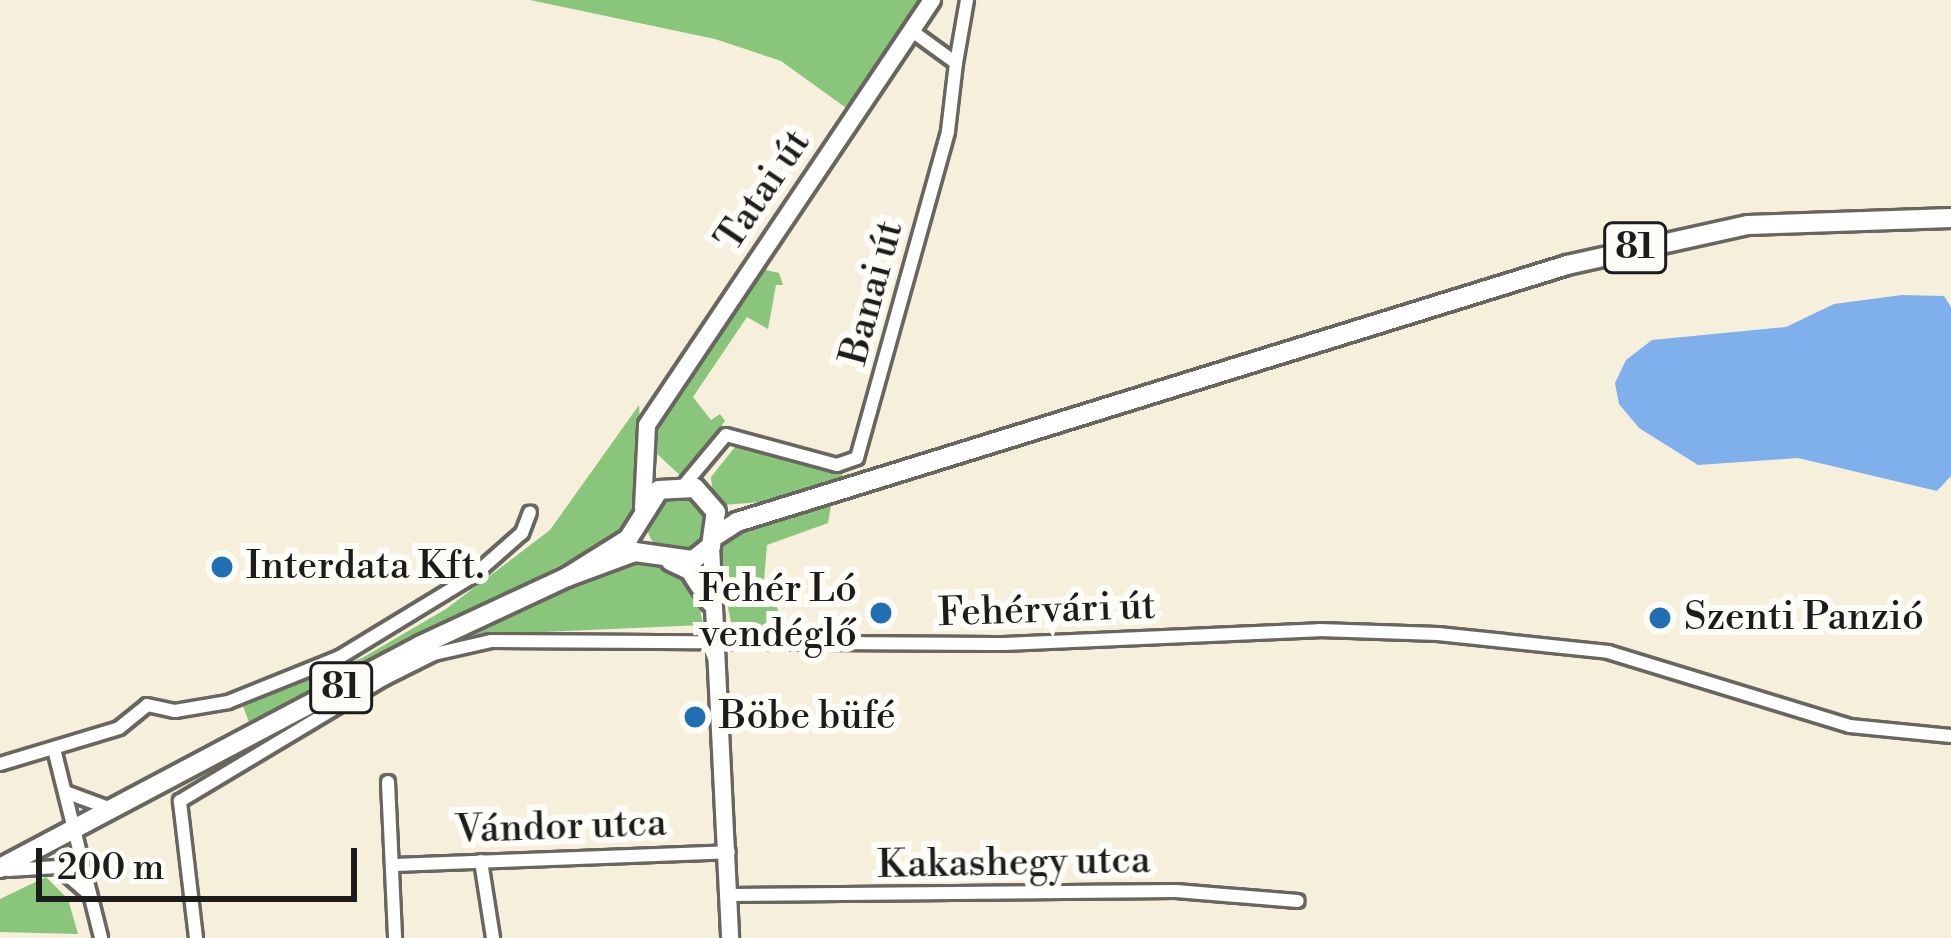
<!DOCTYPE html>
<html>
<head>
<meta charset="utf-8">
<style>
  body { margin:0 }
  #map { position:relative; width:1951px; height:938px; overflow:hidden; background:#f6efdc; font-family:"Libre Bodoni",serif }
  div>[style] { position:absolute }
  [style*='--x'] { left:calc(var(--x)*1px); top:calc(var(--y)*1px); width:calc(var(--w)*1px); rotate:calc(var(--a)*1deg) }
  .green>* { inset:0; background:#89c57a }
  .round { border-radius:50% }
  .water>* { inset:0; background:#7fb0eb }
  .roads { filter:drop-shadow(3px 0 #68665f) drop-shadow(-3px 0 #68665f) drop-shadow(0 3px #68665f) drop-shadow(0 -3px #68665f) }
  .street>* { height:12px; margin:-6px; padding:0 6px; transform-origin:6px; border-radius:6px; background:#fff }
  .secondary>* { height:16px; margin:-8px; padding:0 8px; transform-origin:8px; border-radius:8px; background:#fff }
  .primary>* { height:18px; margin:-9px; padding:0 9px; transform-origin:9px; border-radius:9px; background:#fff }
  .dots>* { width:33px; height:33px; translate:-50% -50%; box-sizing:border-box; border:6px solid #fdfcf7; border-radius:50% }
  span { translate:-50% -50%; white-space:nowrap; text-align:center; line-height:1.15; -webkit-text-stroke:12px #fdfcf7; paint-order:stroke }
  .shield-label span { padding:3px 9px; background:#fdfcf7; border:3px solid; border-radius:9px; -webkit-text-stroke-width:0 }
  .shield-label { font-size:36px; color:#1c1c1c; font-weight:700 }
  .street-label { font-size:39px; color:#1c1c1c }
  .poi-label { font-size:39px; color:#1c1c1c }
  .left { translate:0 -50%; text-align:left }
  .right { translate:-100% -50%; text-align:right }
  .scale { position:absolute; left:36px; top:848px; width:321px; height:54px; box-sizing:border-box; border:6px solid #1c1c1c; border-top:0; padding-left:15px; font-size:36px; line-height:42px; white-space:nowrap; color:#1c1c1c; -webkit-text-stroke:9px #fdfcf7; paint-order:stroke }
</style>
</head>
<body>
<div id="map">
  <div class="green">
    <div style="clip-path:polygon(530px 0,923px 0,849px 110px,781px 61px,715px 39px)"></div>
    <div style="clip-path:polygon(762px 269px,779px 273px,783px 285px,776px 285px,768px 329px,747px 317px,693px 397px,711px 420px,720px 414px,725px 421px,684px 479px,656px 453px,656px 430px)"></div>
    <div style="clip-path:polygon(639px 405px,643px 479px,627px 531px,250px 725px,243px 706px,362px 658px,446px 609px,550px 530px)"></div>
    <div style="clip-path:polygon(735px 447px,840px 472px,849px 485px,811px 498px,723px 505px,713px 497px,711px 477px)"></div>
    <div class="round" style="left:647px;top:494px;width:60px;height:60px"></div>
    <div style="clip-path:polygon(832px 500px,828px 523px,767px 545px,764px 580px,778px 610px,775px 633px,733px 631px,717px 556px,721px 541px,730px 531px)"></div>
    <div style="clip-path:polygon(641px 558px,677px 570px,697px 592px,703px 625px,473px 635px,536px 599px)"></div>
    <div style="clip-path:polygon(46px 877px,68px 899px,78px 934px,0 932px,0 899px)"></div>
  </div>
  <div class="water">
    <div style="clip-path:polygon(1902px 295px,1944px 296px,1951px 307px,1951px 476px,1937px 491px,1798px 458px,1698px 465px,1639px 428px,1619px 404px,1615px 383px,1626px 360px,1652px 340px,1786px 327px,1834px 304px)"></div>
  </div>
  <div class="roads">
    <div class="street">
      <div style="--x:956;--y:63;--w:64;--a:-80.1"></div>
      <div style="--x:726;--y:435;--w:115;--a:15.1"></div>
      <div style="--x:837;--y:465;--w:21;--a:-19"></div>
      <div style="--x:857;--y:458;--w:339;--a:-74.4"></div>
      <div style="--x:948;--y:131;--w:68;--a:-83.3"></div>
      <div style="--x:956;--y:63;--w:54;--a:-144"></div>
      <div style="--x:684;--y:485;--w:65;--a:-50"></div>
      <div style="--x:54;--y:749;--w:195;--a:76"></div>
      <div style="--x:0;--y:764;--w:124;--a:-16.8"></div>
      <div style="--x:119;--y:728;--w:36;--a:-39"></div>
      <div style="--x:147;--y:705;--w:29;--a:12"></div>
      <div style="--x:175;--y:711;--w:54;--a:-9.6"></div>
      <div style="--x:228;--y:702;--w:121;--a:-21.9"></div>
      <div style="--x:340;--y:657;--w:156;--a:-31.3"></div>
      <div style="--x:473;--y:576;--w:65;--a:-41.3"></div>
      <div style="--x:522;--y:533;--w:22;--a:-69"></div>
      <div style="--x:388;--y:782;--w:156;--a:87.4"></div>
      <div style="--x:65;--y:792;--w:44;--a:20.1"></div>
      <div style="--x:481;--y:861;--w:78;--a:81.1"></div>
      <div style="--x:394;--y:865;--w:335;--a:-2.2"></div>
      <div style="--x:8;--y:870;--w:50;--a:-3.4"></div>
      <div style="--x:58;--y:867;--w:43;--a:41.2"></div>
      <div style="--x:731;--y:895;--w:445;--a:-0.5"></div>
      <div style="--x:1176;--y:891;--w:122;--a:4.7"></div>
      <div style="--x:196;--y:938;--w:138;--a:-96.7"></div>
      <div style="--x:180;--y:801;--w:238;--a:-30.9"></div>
      <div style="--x:384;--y:679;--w:56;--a:-26.6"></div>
      <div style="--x:434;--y:654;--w:58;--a:-12.8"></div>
      <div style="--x:491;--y:641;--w:513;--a:0.34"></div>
      <div style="--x:1004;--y:644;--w:315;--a:-2.5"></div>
      <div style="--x:1319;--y:630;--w:119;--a:1.9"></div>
      <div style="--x:1438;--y:634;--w:171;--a:6"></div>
      <div style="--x:1608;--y:652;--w:253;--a:17"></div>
      <div style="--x:1850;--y:726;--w:101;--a:5.7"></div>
    </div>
    <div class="secondary">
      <div style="--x:643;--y:508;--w:83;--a:-87.2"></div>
      <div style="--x:647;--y:425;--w:512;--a:-56.15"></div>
      <div style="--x:711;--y:546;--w:392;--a:87.2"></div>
      <div style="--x:670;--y:562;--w:21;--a:25"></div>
      <div style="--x:689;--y:571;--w:38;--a:57"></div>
    </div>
    <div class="primary">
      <div style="--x:717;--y:535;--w:24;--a:-33"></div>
      <div style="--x:737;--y:522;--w:869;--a:-17.2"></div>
      <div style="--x:1567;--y:265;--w:185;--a:-12.5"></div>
      <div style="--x:1748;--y:225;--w:203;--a:-2"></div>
      <div style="--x:0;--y:868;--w:474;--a:-27.9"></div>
      <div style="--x:419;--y:646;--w:163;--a:-25"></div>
      <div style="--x:567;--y:577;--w:72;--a:-20.2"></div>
      <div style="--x:635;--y:552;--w:59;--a:7.9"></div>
      <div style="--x:693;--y:560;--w:23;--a:-38"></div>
      <div style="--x:711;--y:546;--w:34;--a:-82"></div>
      <div style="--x:716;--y:512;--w:32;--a:-131"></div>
      <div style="--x:695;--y:488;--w:36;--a:177"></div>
      <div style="--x:659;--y:490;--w:58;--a:122.3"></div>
      <div style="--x:628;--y:539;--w:72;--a:148.1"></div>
    </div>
  </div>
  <div class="dots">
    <div style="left:222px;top:567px;background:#1f6fb2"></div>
    <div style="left:881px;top:613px;background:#1f6fb2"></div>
    <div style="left:1660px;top:618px;background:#1f6fb2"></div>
    <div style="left:695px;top:717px;background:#1f6fb2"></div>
  </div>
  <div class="shield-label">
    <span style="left:1635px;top:248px">81</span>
    <span style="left:341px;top:688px">81</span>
  </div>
  <div class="street-label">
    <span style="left:764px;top:191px;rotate:-56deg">Tatai út</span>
    <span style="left:873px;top:293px;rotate:-75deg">Banai út</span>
    <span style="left:1047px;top:611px;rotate:-2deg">Fehérvári út</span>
    <span style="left:561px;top:828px;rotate:-2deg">Vándor utca</span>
    <span style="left:1014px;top:864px;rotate:-1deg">Kakashegy utca</span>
  </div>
  <div class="poi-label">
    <span class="left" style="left:246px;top:567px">Interdata Kft.</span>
    <span class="right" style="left:857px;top:613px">Fehér Ló<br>vendéglő</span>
    <span class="left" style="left:1684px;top:618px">Szenti Panzió</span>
    <span class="left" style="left:719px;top:717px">Böbe büfé</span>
  </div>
  <div class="scale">200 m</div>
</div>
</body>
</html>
